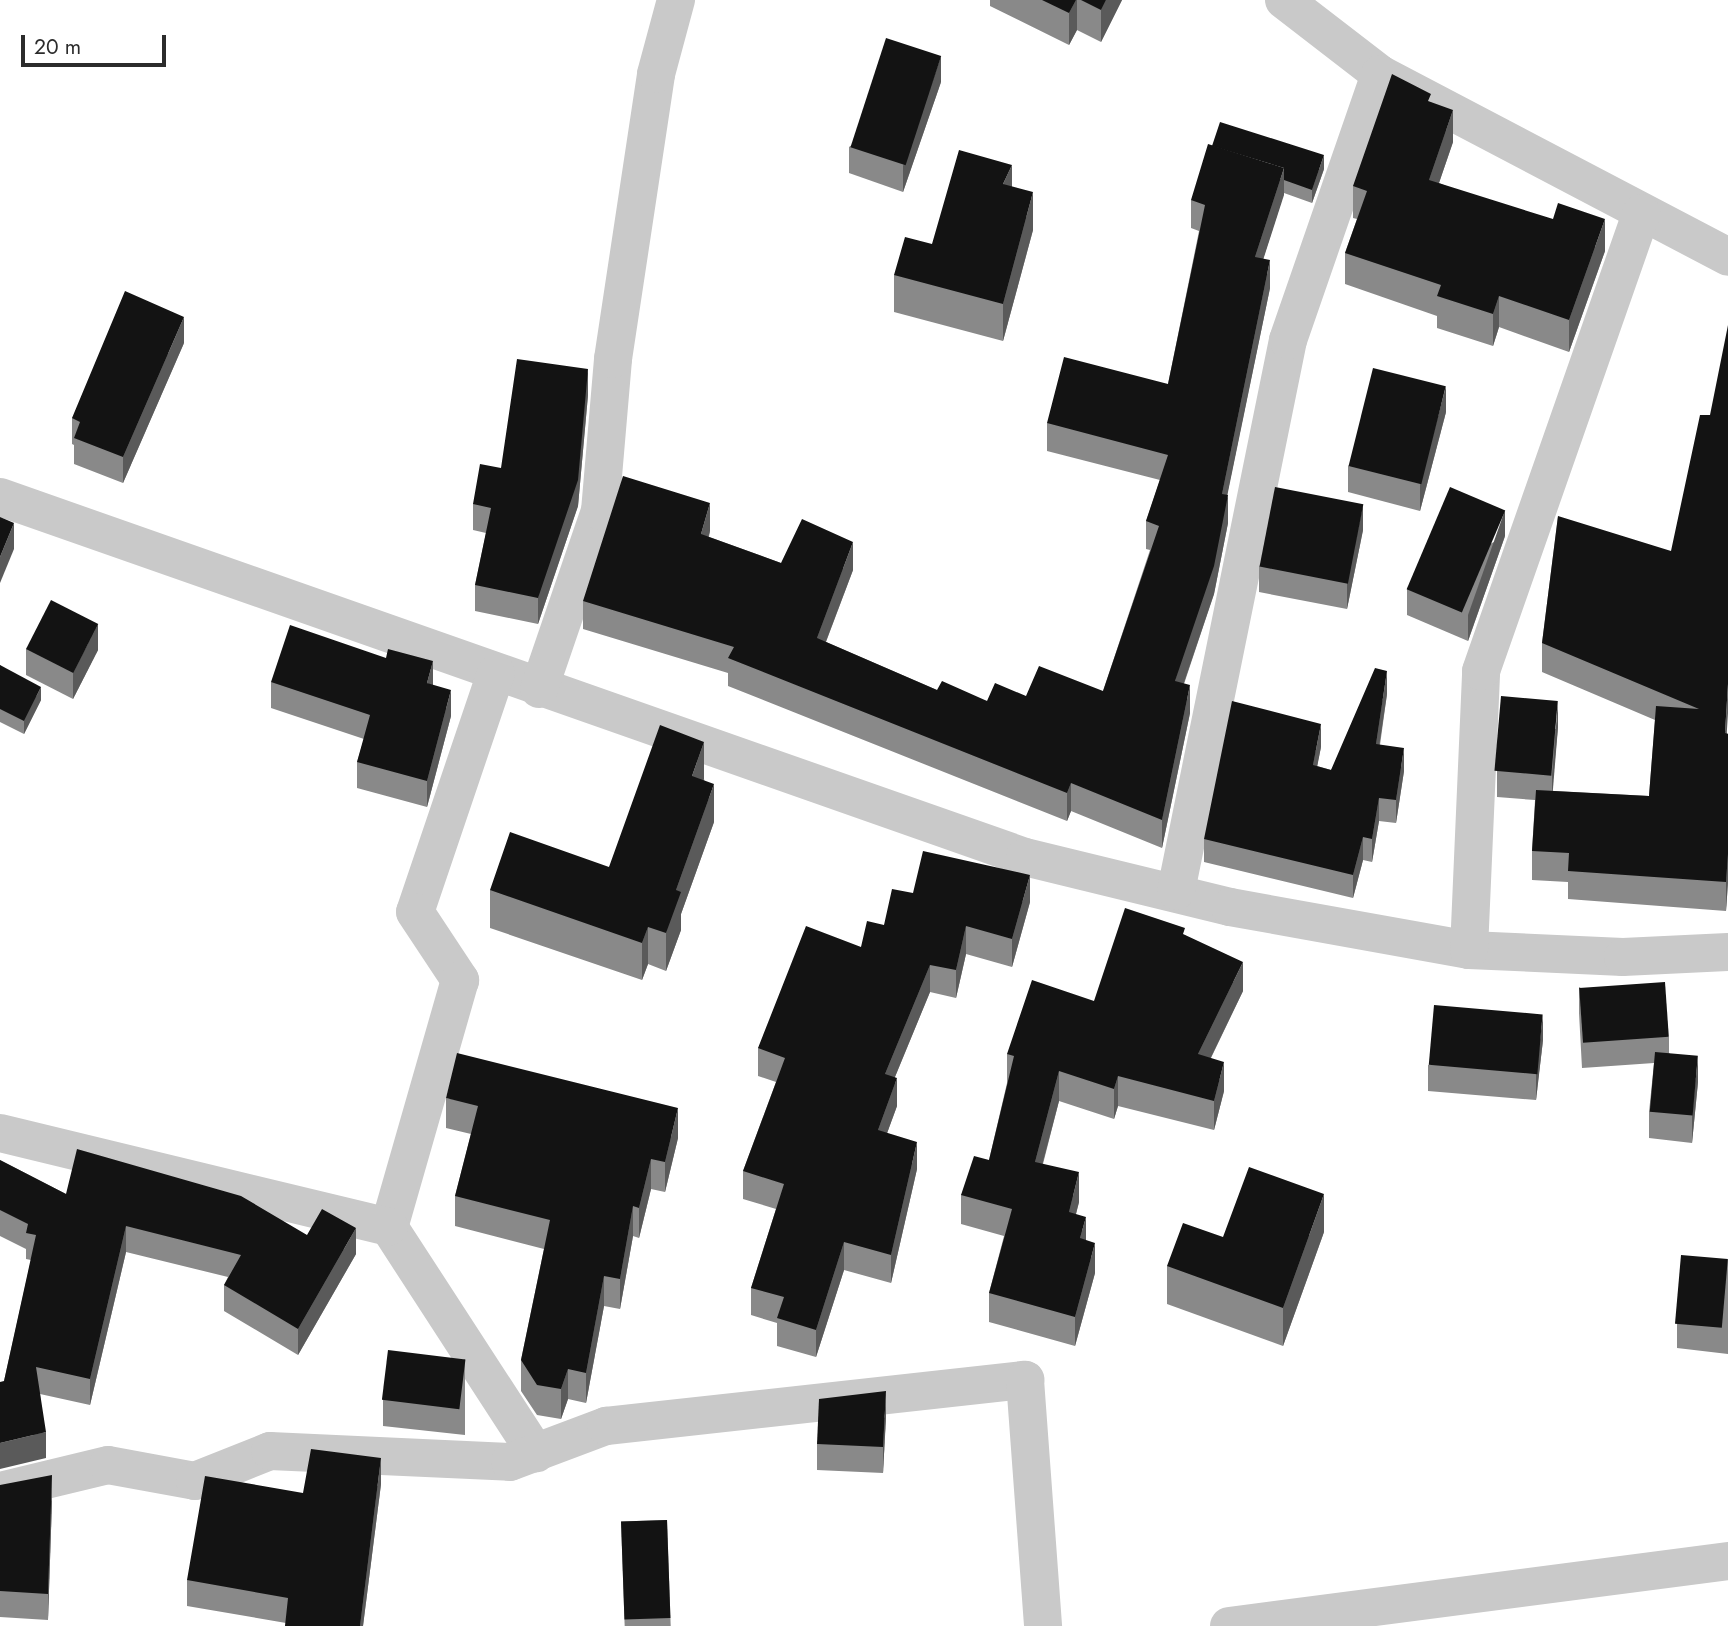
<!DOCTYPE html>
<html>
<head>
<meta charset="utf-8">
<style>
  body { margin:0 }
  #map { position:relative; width:1728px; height:1626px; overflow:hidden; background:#fff; font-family:Jost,sans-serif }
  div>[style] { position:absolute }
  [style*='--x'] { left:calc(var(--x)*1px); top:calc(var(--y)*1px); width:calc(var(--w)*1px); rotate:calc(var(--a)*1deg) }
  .minor>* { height:38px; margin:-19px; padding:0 19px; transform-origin:19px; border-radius:19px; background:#c9c9c9 }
  .wall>* { inset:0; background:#898989; transform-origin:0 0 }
  .shaded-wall>* { inset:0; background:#5a5a5a }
  .building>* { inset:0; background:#131313; transform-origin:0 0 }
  span { translate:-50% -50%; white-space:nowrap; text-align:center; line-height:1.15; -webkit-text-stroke:7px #fff; paint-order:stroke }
  .scale { position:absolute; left:21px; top:35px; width:145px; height:32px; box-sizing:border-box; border:4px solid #2c2c2c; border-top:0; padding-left:9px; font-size:21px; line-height:24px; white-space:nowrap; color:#2c2c2c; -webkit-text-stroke:5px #fff; paint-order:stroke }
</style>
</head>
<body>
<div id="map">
  <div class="minor">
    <div style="--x:1284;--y:0;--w:121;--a:37.6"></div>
    <div style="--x:1380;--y:74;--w:393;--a:27.7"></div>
    <div style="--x:0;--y:497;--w:1086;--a:19.35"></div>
    <div style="--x:1025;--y:857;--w:211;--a:13.7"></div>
    <div style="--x:1230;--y:907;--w:243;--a:10.2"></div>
    <div style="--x:1469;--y:950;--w:154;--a:2.6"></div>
    <div style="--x:1623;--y:957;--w:105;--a:-2.7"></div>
    <div style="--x:496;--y:673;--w:252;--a:108.7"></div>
    <div style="--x:415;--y:912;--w:82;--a:56.5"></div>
    <div style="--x:460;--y:980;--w:257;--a:106"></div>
    <div style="--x:389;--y:1227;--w:270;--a:57"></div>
    <div style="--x:539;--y:689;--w:188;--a:-71.1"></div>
    <div style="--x:600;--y:511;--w:153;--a:-85.1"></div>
    <div style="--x:613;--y:359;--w:288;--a:-81.4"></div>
    <div style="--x:656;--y:74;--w:77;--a:-74.9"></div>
    <div style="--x:1176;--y:891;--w:562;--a:-78.51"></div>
    <div style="--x:1288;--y:340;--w:281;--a:-70.9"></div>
    <div style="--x:1469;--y:950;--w:279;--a:-87.5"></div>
    <div style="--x:1481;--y:671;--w:485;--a:-70.7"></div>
    <div style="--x:0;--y:1133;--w:400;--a:13.6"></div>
    <div style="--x:0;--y:1491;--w:111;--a:-13.5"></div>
    <div style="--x:108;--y:1465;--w:88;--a:10.4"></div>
    <div style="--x:195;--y:1481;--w:81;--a:-21.8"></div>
    <div style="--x:270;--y:1451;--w:240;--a:2.6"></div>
    <div style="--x:510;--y:1462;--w:103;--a:-20.6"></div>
    <div style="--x:606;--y:1426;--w:422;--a:-6.3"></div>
    <div style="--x:1025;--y:1380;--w:247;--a:85.8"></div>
    <div style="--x:1229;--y:1626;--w:503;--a:-7.42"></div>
  </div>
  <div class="wall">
    <div style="clip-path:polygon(990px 0,1122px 0,1101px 42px,1077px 30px,1069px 45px,990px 6px)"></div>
    <div style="clip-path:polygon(941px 82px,903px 192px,849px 173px,849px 147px)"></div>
    <div style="clip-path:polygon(1431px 102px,1453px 142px,1439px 183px,1605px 251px,1569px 352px,1499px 327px,1493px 346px,1437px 328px,1437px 316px,1345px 284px,1345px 253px,1357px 219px,1353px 218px,1353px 186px)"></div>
    <div style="clip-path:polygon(1324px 169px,1312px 203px,1284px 193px,1263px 259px,1270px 288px,1227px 495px,1228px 523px,1214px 594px,1184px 684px,1190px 713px,1162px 848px,1071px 811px,1067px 821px,728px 686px,728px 673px,583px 629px,583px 601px,710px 531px,709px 537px,781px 563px,853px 570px,826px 642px,937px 690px,987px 701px,1026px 696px,1103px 691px,1150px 550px,1146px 549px,1146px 521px,1160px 480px,1047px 451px,1047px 423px,1168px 384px,1199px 231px,1191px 228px,1191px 200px)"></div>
    <div style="clip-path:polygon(1012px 187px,1033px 230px,1003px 341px,894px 312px,894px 275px,932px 244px)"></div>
    <div style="clip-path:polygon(184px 343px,123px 483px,74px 464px,74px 445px,72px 444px,72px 418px)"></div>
    <div style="clip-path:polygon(588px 395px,578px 506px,538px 624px,475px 611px,475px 585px,486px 533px,473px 530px,473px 504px,501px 468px)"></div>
    <div style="clip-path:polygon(1446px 412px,1420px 511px,1348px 492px,1348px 466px)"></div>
    <div style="clip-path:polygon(1558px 516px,1727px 733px,1728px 734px,1728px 882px,1726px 911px,1568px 899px,1568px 882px,1532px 880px,1532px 851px,1535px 800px,1497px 797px,1497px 771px,1558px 727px,1552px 791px,1649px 796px,1655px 720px,1542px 672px,1542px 643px)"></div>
    <div style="clip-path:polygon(1363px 530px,1347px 609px,1259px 592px,1259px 566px)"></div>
    <div style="clip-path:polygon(1505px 536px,1468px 641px,1407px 615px,1407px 589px)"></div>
    <div style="clip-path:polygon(26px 649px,98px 650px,73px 699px,26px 675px)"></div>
    <div style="clip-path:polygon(0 665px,41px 700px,24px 734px,0 722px)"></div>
    <div style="clip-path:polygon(271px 682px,433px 685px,451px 716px,427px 807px,357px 788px,357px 762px,364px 739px,271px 708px)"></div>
    <div style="clip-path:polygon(1387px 694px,1380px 745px,1404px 771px,1396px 823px,1379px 821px,1372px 862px,1363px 860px,1353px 898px,1204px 862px,1204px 839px,1321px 747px,1317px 766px,1331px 770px)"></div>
    <div style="clip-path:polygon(704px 779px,714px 822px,681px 914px,681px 930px,666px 971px,648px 964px,642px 980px,490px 928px,490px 890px,609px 867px)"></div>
    <div style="clip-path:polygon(913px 893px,1030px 902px,1012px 967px,966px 954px,956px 998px,930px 992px,895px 1077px,897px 1106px,887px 1133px,917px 1169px,891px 1283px,844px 1270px,816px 1357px,777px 1346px,777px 1323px,751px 1315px,751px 1288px,776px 1209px,743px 1199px,743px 1171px,776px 1082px,758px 1076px,758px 1048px,861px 947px,884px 925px)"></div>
    <div style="clip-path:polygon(1185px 935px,1243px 991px,1211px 1058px,1224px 1091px,1214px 1130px,1118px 1106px,1114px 1119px,1059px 1101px,1043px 1164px,1079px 1202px,1076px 1214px,1086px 1240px,1095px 1273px,1075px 1346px,989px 1322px,989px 1293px,1004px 1236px,961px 1224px,961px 1195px,989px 1160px,1007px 1083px,1007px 1054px,1094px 1001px)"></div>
    <div style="clip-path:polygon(1579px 987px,1669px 1037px,1669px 1053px,1698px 1082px,1692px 1143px,1649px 1138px,1649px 1112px,1654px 1063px,1582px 1068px,1579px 1013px)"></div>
    <div style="clip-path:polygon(1543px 1040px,1536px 1100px,1428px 1091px,1428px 1065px)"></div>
    <div style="clip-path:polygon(446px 1098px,678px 1138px,665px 1192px,651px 1189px,639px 1238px,633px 1236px,620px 1309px,604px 1306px,586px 1403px,568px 1399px,561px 1419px,537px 1415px,521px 1391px,521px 1360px,544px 1249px,455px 1226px,455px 1196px,471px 1134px,446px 1128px)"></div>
    <div style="clip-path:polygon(0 1160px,66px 1194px,307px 1235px,356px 1254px,298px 1355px,224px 1311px,224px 1285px,228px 1277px,126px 1252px,90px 1405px,40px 1394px,46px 1458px,4px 1381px,31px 1260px,26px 1259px,26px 1249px,0 1236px)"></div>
    <div style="clip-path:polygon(1324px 1232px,1283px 1346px,1167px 1304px,1167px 1266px)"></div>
    <div style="clip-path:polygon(1728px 1259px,1728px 1354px,1677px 1348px,1677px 1324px)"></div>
    <div style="clip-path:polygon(465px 1359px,465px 1435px,383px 1426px,383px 1400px)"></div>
    <div style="clip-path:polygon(886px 1417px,883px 1473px,817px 1470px,817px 1444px)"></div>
    <div style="clip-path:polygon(381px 1484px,363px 1626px,285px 1626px,286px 1623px,187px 1606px,187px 1580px)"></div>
    <div style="clip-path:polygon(0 1485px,52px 1501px,48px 1620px,0 1617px)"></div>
    <div style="left:667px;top:1520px;width:106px;height:46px;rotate:88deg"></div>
  </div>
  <div class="shaded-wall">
    <div style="clip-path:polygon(1076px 0,1077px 0,1077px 30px,1069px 45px,1069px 13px)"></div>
    <div style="clip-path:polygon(1106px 0,1122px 0,1101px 42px,1101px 10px)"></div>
    <div style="clip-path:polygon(941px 56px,941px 82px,903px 192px,903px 166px)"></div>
    <div style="clip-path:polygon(1453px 110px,1453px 142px,1429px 212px,1429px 180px)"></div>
    <div style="clip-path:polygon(1324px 155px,1324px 169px,1312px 203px,1312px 190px)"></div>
    <div style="clip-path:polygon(1012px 165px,1012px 202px,1003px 184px)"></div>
    <div style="clip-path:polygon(1284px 168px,1284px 195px,1255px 285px,1255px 257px)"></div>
    <div style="clip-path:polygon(1033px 192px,1033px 230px,1003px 341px,1003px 304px)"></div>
    <div style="clip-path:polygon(1605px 219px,1605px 251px,1569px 352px,1569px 320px)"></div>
    <div style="clip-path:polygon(1270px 260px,1270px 288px,1222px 521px,1222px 494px)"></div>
    <div style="clip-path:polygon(1499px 296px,1499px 327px,1493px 346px,1493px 314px)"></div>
    <div style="clip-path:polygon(184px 317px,184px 343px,123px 483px,123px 457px)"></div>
    <div style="clip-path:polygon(588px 369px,588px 395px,578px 506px,538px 624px,538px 598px)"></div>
    <div style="clip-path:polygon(1446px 386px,1446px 412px,1420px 511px,1420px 485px)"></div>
    <div style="clip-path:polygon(1228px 495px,1228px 523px,1214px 594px,1175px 709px,1175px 681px)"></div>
    <div style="clip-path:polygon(710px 503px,710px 531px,701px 562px,701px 534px)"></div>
    <div style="clip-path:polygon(1363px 504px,1363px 530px,1347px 609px,1347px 583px)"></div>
    <div style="clip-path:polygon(1505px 510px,1505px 536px,1468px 641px,1468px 615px)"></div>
    <div style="clip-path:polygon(14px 523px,14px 549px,0 583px,0 557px)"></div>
    <div style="clip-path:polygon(853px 542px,853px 570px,817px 665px,817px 638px)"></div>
    <div style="clip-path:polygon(98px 624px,98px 650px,73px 699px,73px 673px)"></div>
    <div style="clip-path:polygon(433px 661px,433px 687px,427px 683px)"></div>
    <div style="clip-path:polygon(1387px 671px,1387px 694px,1376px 767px,1376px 744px)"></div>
    <div style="clip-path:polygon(1728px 684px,1728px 713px,1725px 762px,1725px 733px)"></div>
    <div style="clip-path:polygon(1190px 685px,1190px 713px,1162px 848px,1162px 820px)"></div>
    <div style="clip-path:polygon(41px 687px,41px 700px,24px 734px,24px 721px)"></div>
    <div style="clip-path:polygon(451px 690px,451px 716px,427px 807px,427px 781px)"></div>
    <div style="clip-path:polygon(1558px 701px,1558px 727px,1552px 801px,1552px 775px)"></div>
    <div style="clip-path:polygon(1321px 724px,1321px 747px,1313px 788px,1313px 765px)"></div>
    <div style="clip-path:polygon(704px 742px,704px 779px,692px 814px,692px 776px)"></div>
    <div style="clip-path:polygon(1404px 748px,1404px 771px,1396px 823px,1396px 800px)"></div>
    <div style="clip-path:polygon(1071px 783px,1071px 811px,1067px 821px,1067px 793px)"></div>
    <div style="clip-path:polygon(714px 784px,714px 822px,681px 914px,681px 930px,666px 971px,666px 933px,676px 890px)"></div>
    <div style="clip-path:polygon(1379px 798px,1379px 821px,1372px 862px,1372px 839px)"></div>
    <div style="clip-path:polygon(1363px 837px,1363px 860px,1353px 898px,1353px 875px)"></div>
    <div style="clip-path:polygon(1728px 854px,1728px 882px,1726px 911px,1726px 882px)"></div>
    <div style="clip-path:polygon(1030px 875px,1030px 902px,1012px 967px,1012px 939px)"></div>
    <div style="clip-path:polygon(966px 926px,966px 954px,956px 998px,956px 970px)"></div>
    <div style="clip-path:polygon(648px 927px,648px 964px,642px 980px,642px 943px)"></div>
    <div style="clip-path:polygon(1243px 962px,1243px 991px,1198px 1084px,1198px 1054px)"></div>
    <div style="clip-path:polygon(930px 965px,930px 992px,885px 1101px,885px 1074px)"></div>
    <div style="clip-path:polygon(1543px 1014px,1543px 1040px,1536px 1100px,1536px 1074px)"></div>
    <div style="clip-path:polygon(1698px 1056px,1698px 1082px,1692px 1143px,1692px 1117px)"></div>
    <div style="clip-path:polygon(1224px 1062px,1224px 1091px,1214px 1130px,1214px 1101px)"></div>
    <div style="clip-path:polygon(1059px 1071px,1059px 1101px,1035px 1192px,1035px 1162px)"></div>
    <div style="clip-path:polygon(1118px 1076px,1118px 1106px,1114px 1119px,1114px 1089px)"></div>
    <div style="clip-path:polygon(897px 1078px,897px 1106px,878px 1158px,878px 1130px)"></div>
    <div style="clip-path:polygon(678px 1108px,678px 1138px,665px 1192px,665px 1162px)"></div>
    <div style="clip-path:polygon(917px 1142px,917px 1169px,891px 1283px,891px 1255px)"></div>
    <div style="clip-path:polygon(651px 1159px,651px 1189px,639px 1238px,639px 1208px)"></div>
    <div style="clip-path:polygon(1079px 1172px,1079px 1202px,1069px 1241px,1069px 1212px)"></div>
    <div style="clip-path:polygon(1324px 1194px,1324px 1232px,1283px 1346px,1283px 1308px)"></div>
    <div style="clip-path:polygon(633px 1206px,633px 1236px,620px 1309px,620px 1279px)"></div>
    <div style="clip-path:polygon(1086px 1217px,1086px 1246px,1080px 1238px)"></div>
    <div style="clip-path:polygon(126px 1226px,126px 1252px,90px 1405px,90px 1379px)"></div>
    <div style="clip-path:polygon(356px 1228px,356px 1254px,298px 1355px,298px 1329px)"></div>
    <div style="clip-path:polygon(844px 1242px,844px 1270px,816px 1357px,816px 1330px)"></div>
    <div style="clip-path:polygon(1095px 1243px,1095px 1273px,1075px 1346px,1075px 1317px)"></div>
    <div style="clip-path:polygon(604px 1276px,604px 1306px,586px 1403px,586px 1373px)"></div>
    <div style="clip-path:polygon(568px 1369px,568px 1399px,561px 1419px,561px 1389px)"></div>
    <div style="clip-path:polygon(886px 1391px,886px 1417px,883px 1473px,883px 1447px)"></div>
    <div style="clip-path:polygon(46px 1432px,46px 1458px,0 1469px,0 1443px)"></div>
    <div style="clip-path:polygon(381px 1458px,381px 1484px,363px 1626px,360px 1626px)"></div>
    <div style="clip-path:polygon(52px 1475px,52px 1501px,48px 1620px,48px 1594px)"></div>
  </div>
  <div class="building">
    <div style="clip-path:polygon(1042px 0,1076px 0,1069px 13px)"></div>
    <div style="clip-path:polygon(1081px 0,1106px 0,1101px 10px)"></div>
    <div style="left:886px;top:38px;width:58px;height:115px;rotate:18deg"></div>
    <div style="clip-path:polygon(1392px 74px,1431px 94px,1428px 101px,1453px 110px,1429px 180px,1553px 219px,1558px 203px,1605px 219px,1569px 320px,1499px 296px,1493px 314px,1437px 296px,1441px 285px,1345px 253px,1367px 191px,1353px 186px)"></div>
    <div style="clip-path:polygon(1220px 122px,1324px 155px,1312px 190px,1284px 180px,1284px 168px,1212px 146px)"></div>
    <div style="clip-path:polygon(1208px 144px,1284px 168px,1255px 257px,1270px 260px,1222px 494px,1228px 495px,1214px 566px,1175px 681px,1190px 685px,1162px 820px,1071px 783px,1067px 793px,728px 658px,734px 647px,583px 601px,623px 476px,710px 503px,701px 534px,781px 563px,802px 519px,853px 542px,817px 638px,937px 690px,942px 681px,987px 701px,995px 683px,1026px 696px,1039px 666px,1103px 691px,1159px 526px,1146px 521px,1168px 455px,1047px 423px,1064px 357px,1168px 384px,1205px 205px,1191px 200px)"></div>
    <div style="clip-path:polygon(959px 150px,1012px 165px,1003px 184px,1033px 192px,1003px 304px,894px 275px,905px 237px,932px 244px)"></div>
    <div style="clip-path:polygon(125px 291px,184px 317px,123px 457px,74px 438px,80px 422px,72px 418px)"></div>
    <div style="clip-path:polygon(1728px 325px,1728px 684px,1725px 733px,1728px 734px,1728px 854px,1726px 882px,1568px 871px,1569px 853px,1532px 851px,1536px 790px,1649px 796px,1656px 706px,1699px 709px,1542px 643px,1558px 516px,1671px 551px,1700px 415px,1710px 415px)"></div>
    <div style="clip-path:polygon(517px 359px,588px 369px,578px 480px,538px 598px,475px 585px,491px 508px,473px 504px,480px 464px,501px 468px)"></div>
    <div style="left:1373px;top:368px;width:75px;height:101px;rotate:14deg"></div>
    <div style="left:1275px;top:487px;width:90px;height:81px;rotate:11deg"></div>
    <div style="left:1450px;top:487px;width:60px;height:111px;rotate:23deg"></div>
    <div style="clip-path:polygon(0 517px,14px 523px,0 557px)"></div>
    <div style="left:51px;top:600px;width:53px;height:55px;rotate:27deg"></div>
    <div style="clip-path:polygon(290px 625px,386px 658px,388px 649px,433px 661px,427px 683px,451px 690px,427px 781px,357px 762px,370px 715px,271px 682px)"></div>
    <div style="clip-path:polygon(0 665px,41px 687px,24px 721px,0 709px)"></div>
    <div style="clip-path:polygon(1375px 668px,1387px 671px,1376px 744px,1404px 748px,1396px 800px,1379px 798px,1372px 839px,1363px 837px,1353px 875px,1204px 839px,1232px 701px,1321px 724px,1313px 765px,1331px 770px)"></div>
    <div style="left:1501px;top:696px;width:57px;height:75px;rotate:5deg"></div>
    <div style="clip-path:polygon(660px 725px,704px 742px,692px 776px,714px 784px,676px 890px,681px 892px,666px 933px,648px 927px,642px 943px,490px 890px,510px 832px,609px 867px)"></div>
    <div style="clip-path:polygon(923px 851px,1030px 875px,1012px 939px,966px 926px,956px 970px,930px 965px,885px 1074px,897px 1078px,878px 1130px,917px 1142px,891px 1255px,844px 1242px,816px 1330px,777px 1318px,784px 1297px,751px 1288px,784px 1184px,743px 1171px,785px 1058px,758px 1048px,806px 926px,861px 947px,867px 921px,884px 925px,892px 889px,913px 893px)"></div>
    <div style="clip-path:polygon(1125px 908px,1185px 928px,1183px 934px,1243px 962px,1198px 1054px,1224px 1062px,1214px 1101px,1118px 1076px,1114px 1089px,1059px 1071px,1035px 1162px,1079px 1172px,1069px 1212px,1086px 1217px,1080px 1238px,1095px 1243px,1075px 1317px,989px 1293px,1012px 1209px,961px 1195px,974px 1156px,989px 1160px,1014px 1056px,1007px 1054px,1032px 980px,1094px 1001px)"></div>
    <div style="left:1665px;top:982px;width:55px;height:86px;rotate:86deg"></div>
    <div style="left:1434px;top:1005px;width:109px;height:60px;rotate:5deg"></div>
    <div style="left:1655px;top:1052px;width:43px;height:60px;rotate:5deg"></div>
    <div style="clip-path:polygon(457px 1053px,678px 1108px,665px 1162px,651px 1159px,639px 1208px,633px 1206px,620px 1279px,604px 1276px,586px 1373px,568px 1369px,561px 1389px,537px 1385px,521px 1360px,550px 1220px,455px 1196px,478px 1106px,446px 1098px)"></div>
    <div style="clip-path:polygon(77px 1149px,241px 1196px,307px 1235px,322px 1209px,356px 1228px,298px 1329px,224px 1285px,241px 1255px,126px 1226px,90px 1379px,36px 1367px,46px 1432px,0 1443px,0 1382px,4px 1381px,36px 1235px,26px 1233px,28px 1224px,0 1210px,0 1160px,66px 1194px)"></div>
    <div style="clip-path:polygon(1249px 1167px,1324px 1194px,1283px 1308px,1167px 1266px,1183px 1223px,1223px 1237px)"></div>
    <div style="left:1681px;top:1255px;width:47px;height:69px;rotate:5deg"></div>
    <div style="left:388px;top:1350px;width:78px;height:50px;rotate:7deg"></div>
    <div style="clip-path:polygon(886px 1391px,883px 1447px,817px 1444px,819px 1399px)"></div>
    <div style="clip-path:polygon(311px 1449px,381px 1458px,360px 1626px,285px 1626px,288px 1598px,187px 1580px,205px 1476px,303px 1493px)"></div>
    <div style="clip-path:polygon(52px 1475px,48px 1594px,0 1591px,0 1485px)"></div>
    <div style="left:667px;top:1520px;width:98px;height:46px;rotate:88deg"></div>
  </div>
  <div class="scale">20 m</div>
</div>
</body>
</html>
